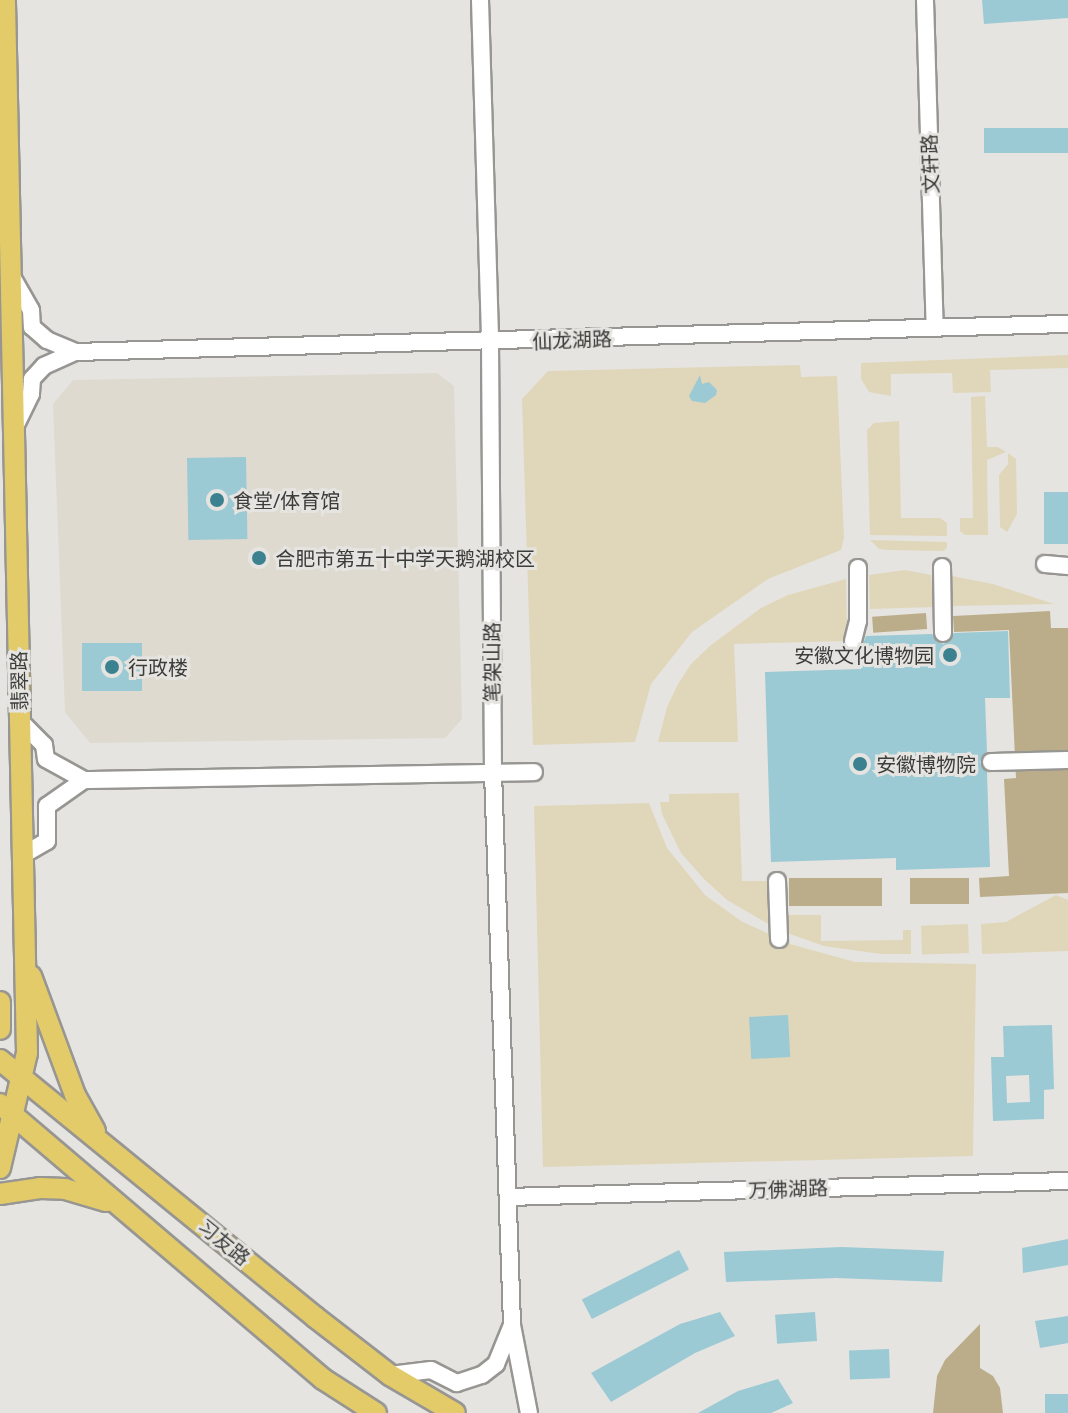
<!DOCTYPE html>
<html>
<head>
<meta charset="utf-8">
<style>
  body { margin:0 }
  #map { position:relative; width:1068px; height:1413px; overflow:hidden; background:#e5e4e0; font-family:"Open Sans","Noto Sans SC",sans-serif }
  div>[style] { position:absolute }
  [style*='--x'] { left:calc(var(--x)*1px); top:calc(var(--y)*1px); width:calc(var(--w)*1px); rotate:calc(var(--a)*1deg) }
  .built>* { inset:0; background:#dedacf }
  .green>* { inset:0; background:#e0d6ba; transform-origin:0 0 }
  .water>* { inset:0; background:#bbad8a; transform-origin:0 0 }
  .building>* { inset:0; background:#9bc9d4; transform-origin:0 0 }
  .roads { filter:drop-shadow(2px 0 #979692) drop-shadow(-2px 0 #979692) drop-shadow(0 2px #979692) drop-shadow(0 -2px #979692) }
  .minor>* { height:16px; margin:-8px; padding:0 8px; transform-origin:8px; border-radius:8px; background:#fff }
  .major>* { height:20px; margin:-10px; padding:0 10px; transform-origin:10px; border-radius:10px; background:#e4cb6a }
  .dots>* { width:22px; height:22px; translate:-50% -50%; box-sizing:border-box; border:4px solid #e5e4e0; border-radius:50% }
  span { translate:-50% -50%; white-space:nowrap; text-align:center; line-height:1.15; -webkit-text-stroke:6px #e5e4e0; paint-order:stroke }
  .street-label { font-size:20px; color:#3c3c3a }
  .poi-label { font-size:20px; color:#3c3c3a }
  .left { translate:0 -50%; text-align:left }
  .right { translate:-100% -50%; text-align:right }
</style>
</head>
<body>
<div id="map">
  <div class="built">
    <div style="clip-path:polygon(437px 373px,454px 386px,462px 719px,445px 738px,90px 743px,65px 712px,53px 404px,73px 380px)"></div>
  </div>
  <div class="green">
    <div style="clip-path:polygon(1068px 355px,1068px 368px,990px 370px,991px 392px,953px 393px,952px 373px,891px 374px,891px 396px,869px 392px,861px 379px,861px 363px)"></div>
    <div style="clip-path:polygon(800px 365px,801px 377px,837px 376px,844px 538px,841px 550px,768px 579px,692px 632px,651px 684px,635px 742px,533px 745px,522px 399px,548px 371px)"></div>
    <div style="clip-path:polygon(985px 396px,987px 447px,998px 447px,1006px 452px,987px 460px,988px 535px,965px 535px,960px 531px,960px 518px,973px 518px,971px 397px)"></div>
    <div style="clip-path:polygon(899px 421px,901px 518px,940px 518px,947px 523px,947px 536px,870px 535px,867px 430px,874px 423px)"></div>
    <div style="clip-path:polygon(1008px 453px,1016px 459px,1017px 514px,1007px 532px,1000px 527px,999px 475px,1008px 464px)"></div>
    <div style="clip-path:polygon(870px 540px,947px 542px,947px 547px,944px 551px,889px 550px,879px 549px)"></div>
    <div style="clip-path:polygon(905px 570px,931px 575px,934px 607px,870px 609px,869px 575px)"></div>
    <div style="clip-path:polygon(952px 576px,993px 584px,1054px 604px,953px 606px)"></div>
    <div style="clip-path:polygon(846px 579px,847px 641px,734px 644px,738px 742px,658px 742px,667px 707px,678px 684px,691px 664px,711px 645px,761px 608px,788px 595px)"></div>
    <div style="clip-path:polygon(739px 793px,742px 881px,768px 881px,770px 925px,727px 900px,704px 879px,681px 853px,662px 814px,660px 802px,669px 802px,669px 794px)"></div>
    <div style="clip-path:polygon(649px 803px,667px 848px,705px 895px,741px 921px,790px 944px,855px 962px,976px 964px,973px 1156px,543px 1167px,534px 806px)"></div>
    <div style="clip-path:polygon(1056px 895px,1068px 900px,1068px 951px,982px 954px,981px 924px,1006px 922px)"></div>
    <div style="clip-path:polygon(787px 915px,821px 915px,821px 941px,903px 940px,903px 930px,911px 930px,911px 954px,881px 954px,824px 946px,787px 933px)"></div>
    <div style="left:968px;top:924px;width:29px;height:47px;rotate:88deg"></div>
  </div>
  <div class="water">
    <div style="clip-path:polygon(1050px 611px,1051px 628px,1068px 628px,1068px 893px,980px 897px,979px 878px,1009px 876px,1004px 779px,1016px 778px,1009px 630px,954px 632px,953px 616px)"></div>
    <div style="left:926px;top:613px;width:16px;height:54px;rotate:86deg"></div>
    <div style="left:882px;top:878px;width:28px;height:93px;rotate:90deg"></div>
    <div style="left:969px;top:878px;width:26px;height:59px;rotate:90deg"></div>
    <div style="clip-path:polygon(980px 1324px,980px 1368px,993px 1376px,1000px 1388px,1003px 1413px,933px 1413px,937px 1376px,945px 1360px)"></div>
  </div>
  <div class="building">
    <div style="clip-path:polygon(982px 0,1068px 0,1068px 18px,984px 24px)"></div>
    <div style="left:1068px;top:128px;width:25px;height:84px;rotate:90deg"></div>
    <div style="clip-path:polygon(700px 375px,702px 384px,709px 382px,717px 390px,716px 395px,705px 403px,692px 401px,689px 396px)"></div>
    <div style="left:246px;top:457px;width:82px;height:59px;rotate:89deg"></div>
    <div style="left:1068px;top:492px;width:52px;height:24px;rotate:90deg"></div>
    <div style="clip-path:polygon(1008px 631px,1010px 698px,985px 698px,987px 752px,980px 762px,987px 772px,990px 867px,896px 870px,896px 858px,771px 862px,765px 672px,861px 669px,861px 649px,866px 636px,932px 634px,937px 642px,944px 644px,954px 633px)"></div>
    <div style="left:82px;top:643px;width:60px;height:48px"></div>
    <div style="left:788px;top:1015px;width:42px;height:39px;rotate:87deg"></div>
    <div style="clip-path:polygon(evenodd,1052px 1025px,1054px 1089px,1044px 1090px,1044px 1119px,993px 1121px,991px 1057px,1004px 1057px,1003px 1026px,1052px 1025px,1029px 1075px,1030px 1102px,1007px 1103px,1006px 1076px,1029px 1075px)"></div>
    <div style="clip-path:polygon(1068px 1239px,1068px 1265px,1023px 1273px,1022px 1248px)"></div>
    <div style="clip-path:polygon(842px 1247px,944px 1251px,942px 1282px,836px 1278px,726px 1282px,724px 1252px)"></div>
    <div style="left:679px;top:1250px;width:22px;height:109px;rotate:63deg"></div>
    <div style="clip-path:polygon(720px 1312px,735px 1336px,695px 1353px,611px 1402px,591px 1373px,680px 1324px)"></div>
    <div style="left:815px;top:1312px;width:29px;height:40px;rotate:86deg"></div>
    <div style="clip-path:polygon(1068px 1316px,1068px 1343px,1040px 1348px,1035px 1321px)"></div>
    <div style="left:889px;top:1349px;width:29px;height:40px;rotate:88deg"></div>
    <div style="clip-path:polygon(778px 1379px,793px 1403px,771px 1413px,698px 1413px,738px 1391px)"></div>
    <div style="left:1045px;top:1394px;width:23px;height:19px"></div>
  </div>
  <div class="roads">
    <div class="minor">
      <div style="--x:480;--y:0;--w:343;--a:88.3"></div>
      <div style="--x:490;--y:343;--w:429;--a:89.6"></div>
      <div style="--x:493;--y:772;--w:553;--a:88.03"></div>
      <div style="--x:925;--y:0;--w:328;--a:88.3"></div>
      <div style="--x:11;--y:275;--w:40;--a:60.3"></div>
      <div style="--x:31;--y:310;--w:17;--a:87"></div>
      <div style="--x:32;--y:327;--w:20;--a:41"></div>
      <div style="--x:47;--y:340;--w:30;--a:23"></div>
      <div style="--x:75;--y:352;--w:34;--a:156"></div>
      <div style="--x:44;--y:366;--w:18;--a:133"></div>
      <div style="--x:32;--y:379;--w:15;--a:94"></div>
      <div style="--x:31;--y:394;--w:37;--a:116"></div>
      <div style="--x:75;--y:352;--w:993;--a:-1.62"></div>
      <div style="--x:1045;--y:564;--w:23;--a:5"></div>
      <div style="--x:942;--y:567;--w:66;--a:89.1"></div>
      <div style="--x:853;--y:641;--w:21;--a:-76"></div>
      <div style="--x:858;--y:621;--w:53;--a:-90"></div>
      <div style="--x:20;--y:721;--w:34;--a:45"></div>
      <div style="--x:44;--y:745;--w:14;--a:82"></div>
      <div style="--x:46;--y:759;--w:43;--a:28.9"></div>
      <div style="--x:84;--y:780;--w:45;--a:144.9"></div>
      <div style="--x:47;--y:806;--w:35;--a:90"></div>
      <div style="--x:47;--y:841;--w:28;--a:150"></div>
      <div style="--x:991;--y:762;--w:77;--a:-1.5"></div>
      <div style="--x:84;--y:780;--w:450;--a:-1"></div>
      <div style="--x:777;--y:881;--w:58;--a:88"></div>
      <div style="--x:508;--y:1197;--w:560;--a:-1.64"></div>
      <div style="--x:390;--y:1375;--w:41;--a:-7"></div>
      <div style="--x:431;--y:1370;--w:29;--a:27"></div>
      <div style="--x:457;--y:1383;--w:26;--a:-18"></div>
      <div style="--x:482;--y:1375;--w:18;--a:-38"></div>
      <div style="--x:496;--y:1364;--w:42;--a:-67.7"></div>
      <div style="--x:512;--y:1325;--w:90;--a:79.1"></div>
    </div>
    <div class="major">
      <div style="--x:31;--y:976;--w:127;--a:69.7"></div>
      <div style="--x:75;--y:1095;--w:41;--a:60.9"></div>
      <div style="--x:0;--y:1002;--w:27;--a:90"></div>
      <div style="--x:0;--y:1060;--w:407;--a:39.2"></div>
      <div style="--x:315;--y:1317;--w:95;--a:37.7"></div>
      <div style="--x:390;--y:1375;--w:75;--a:30.3"></div>
      <div style="--x:0;--y:1104;--w:424;--a:40.4"></div>
      <div style="--x:323;--y:1379;--w:63;--a:32.7"></div>
      <div style="--x:0;--y:1168;--w:118;--a:-76.8"></div>
      <div style="--x:27;--y:1053;--w:1053;--a:-91.2"></div>
      <div style="--x:0;--y:1194;--w:40;--a:-8.5"></div>
      <div style="--x:40;--y:1188;--w:25;--a:2"></div>
      <div style="--x:65;--y:1189;--w:43;--a:16.3"></div>
    </div>
  </div>
  <div class="dots">
    <div style="left:217px;top:500px;background:#3c818f"></div>
    <div style="left:259px;top:558px;background:#3c818f"></div>
    <div style="left:950px;top:655px;background:#3c818f"></div>
    <div style="left:112px;top:667px;background:#3c818f"></div>
    <div style="left:860px;top:764px;background:#3c818f"></div>
  </div>
  <div class="street-label">
    <span style="left:930px;top:164px;rotate:-92deg">文轩路</span>
    <span style="left:572px;top:340px;rotate:-2deg">仙龙湖路</span>
    <span style="left:492px;top:662px;rotate:-90deg">笔架山路</span>
    <span style="left:19px;top:681px;rotate:-91deg">翡翠路</span>
    <span style="left:788px;top:1189px;rotate:-2deg">万佛湖路</span>
    <span style="left:224px;top:1242px;rotate:39deg">习友路</span>
  </div>
  <div class="poi-label">
    <span class="left" style="left:233px;top:500px">食堂/体育馆</span>
    <span class="left" style="left:275px;top:558px">合肥市第五十中学天鹅湖校区</span>
    <span class="right" style="left:934px;top:655px">安徽文化博物园</span>
    <span class="left" style="left:128px;top:667px">行政楼</span>
    <span class="left" style="left:876px;top:764px">安徽博物院</span>
  </div>
</div>
</body>
</html>
